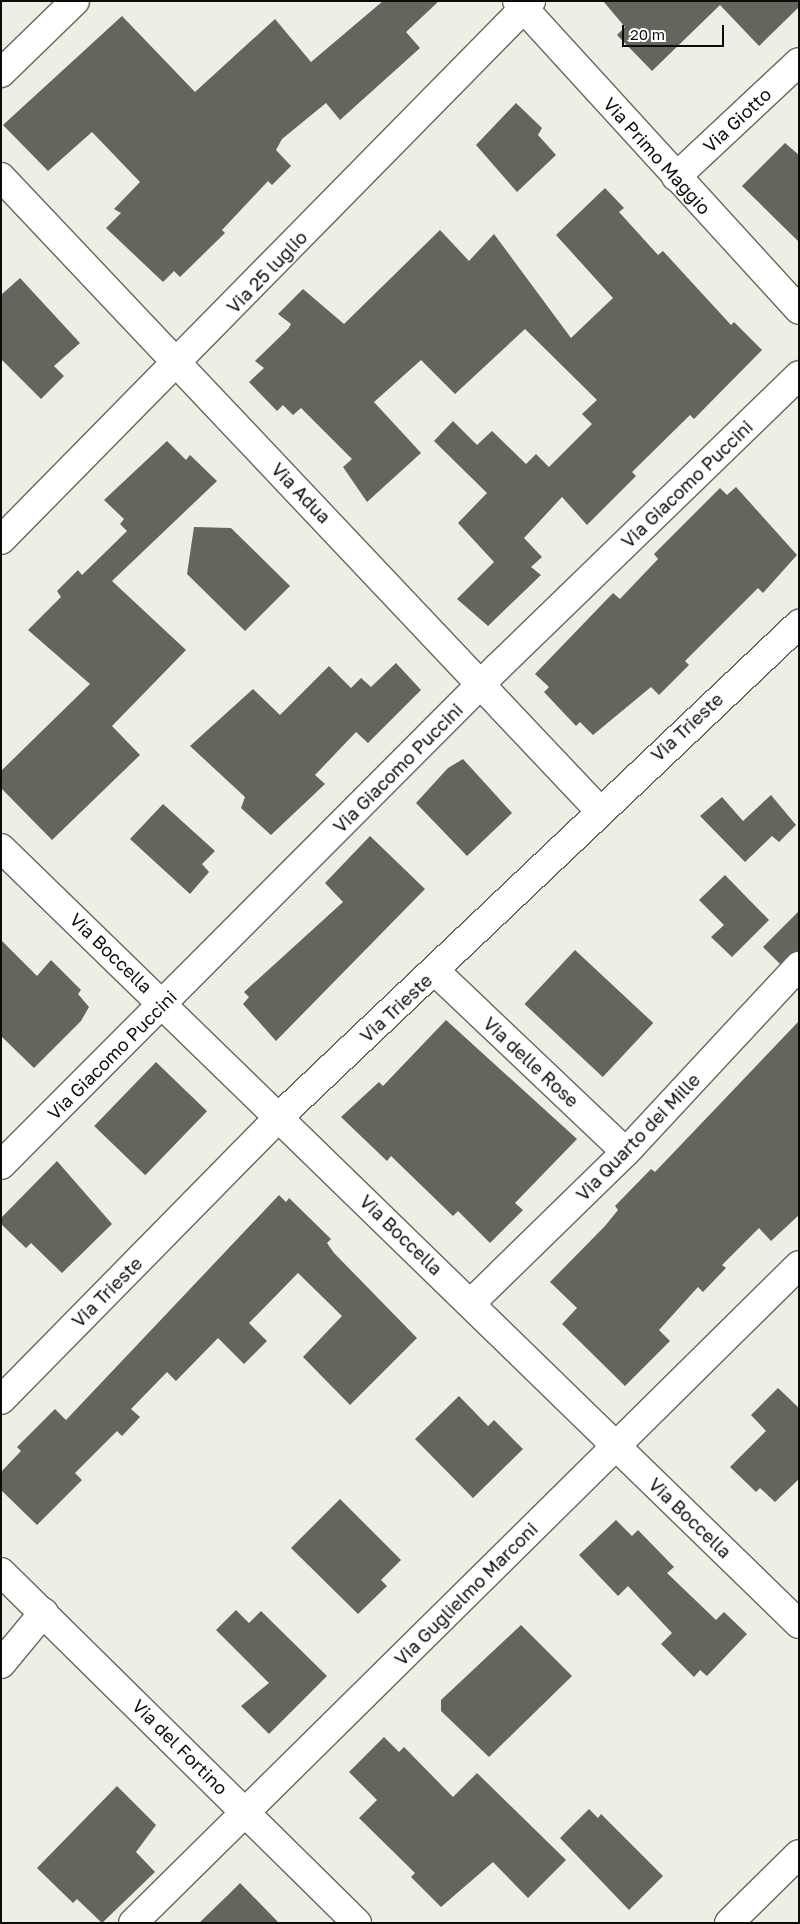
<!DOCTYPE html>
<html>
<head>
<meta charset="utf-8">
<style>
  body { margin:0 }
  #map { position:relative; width:800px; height:1924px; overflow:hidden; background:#eeeee5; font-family:"Golos Text",sans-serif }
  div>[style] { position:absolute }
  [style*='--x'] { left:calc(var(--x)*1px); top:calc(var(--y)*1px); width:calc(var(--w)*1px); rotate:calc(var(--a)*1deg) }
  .building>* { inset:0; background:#64655d; transform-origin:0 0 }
  .roads { filter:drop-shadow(1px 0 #686861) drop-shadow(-1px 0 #686861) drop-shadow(0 1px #686861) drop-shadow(0 -1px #686861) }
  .minor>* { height:28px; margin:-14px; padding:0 14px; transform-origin:14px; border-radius:14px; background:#fff }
  .tertiary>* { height:28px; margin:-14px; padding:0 14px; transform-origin:14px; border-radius:14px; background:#fff }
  span { translate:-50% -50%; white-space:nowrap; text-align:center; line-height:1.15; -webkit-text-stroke:4px #fff; paint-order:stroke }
  .street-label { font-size:18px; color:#0c0c09 }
  .frame { position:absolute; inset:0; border:2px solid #0c0c09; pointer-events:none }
  .scale { position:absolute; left:622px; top:25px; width:102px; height:22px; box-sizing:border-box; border:2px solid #0c0c09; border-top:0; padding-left:6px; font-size:15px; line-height:18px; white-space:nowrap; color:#0c0c09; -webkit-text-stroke:4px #fff; paint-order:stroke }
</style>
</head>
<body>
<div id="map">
  <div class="building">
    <div style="clip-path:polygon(383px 1px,439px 1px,406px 32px,420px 48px,340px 120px,326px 103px,282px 139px,276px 150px,291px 166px,272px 185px,268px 181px,222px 230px,225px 233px,180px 277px,174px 271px,163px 282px,106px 228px,121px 213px,114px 209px,140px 182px,92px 132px,48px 171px,3px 125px,122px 16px,195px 92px,275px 19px,311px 62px)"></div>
    <div style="clip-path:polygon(603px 1px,799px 1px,799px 7px,759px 46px,720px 5px,652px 71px,617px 35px,625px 27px)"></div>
    <div style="clip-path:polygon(516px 103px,542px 128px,538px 135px,556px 155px,517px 192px,476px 145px)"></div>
    <div style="clip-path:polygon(785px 143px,799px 155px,799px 242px,742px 186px)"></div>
    <div style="clip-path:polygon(605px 188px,624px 208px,619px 212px,658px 255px,663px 251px,731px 325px,734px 322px,762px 350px,694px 419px,690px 415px,632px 472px,636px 476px,587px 525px,562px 497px,524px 538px,542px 557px,531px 567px,541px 575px,488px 626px,457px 599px,494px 562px,458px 523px,487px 493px,434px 441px,453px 421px,477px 445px,492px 431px,526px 464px,536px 454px,549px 467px,592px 424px,582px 414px,597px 400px,525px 329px,455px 394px,421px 360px,374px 402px,421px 453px,367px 502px,343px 467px,352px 459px,301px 408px,293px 415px,283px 405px,277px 411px,249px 382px,264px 368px,255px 361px,288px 329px,291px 324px,278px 314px,303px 289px,344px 324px,440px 230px,469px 261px,494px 234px,571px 338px,613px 298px,556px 235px)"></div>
    <div style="clip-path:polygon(20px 278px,80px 343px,54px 366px,64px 376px,41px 399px,1px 359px,1px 295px)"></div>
    <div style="clip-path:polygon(167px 441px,186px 460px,190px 455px,217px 481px,112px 581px,186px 650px,112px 726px,140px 755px,52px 840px,1px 788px,1px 771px,90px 684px,28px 630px,61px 597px,57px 591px,78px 570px,82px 575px,127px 531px,120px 524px,124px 519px,104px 500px)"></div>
    <div style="clip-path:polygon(736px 487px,797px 555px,763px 593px,758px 588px,685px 661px,689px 665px,659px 695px,651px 687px,593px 735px,580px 722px,576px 726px,544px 692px,549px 687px,535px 674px,613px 593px,620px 599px,658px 559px,654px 554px,720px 488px,727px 495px)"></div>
    <div style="clip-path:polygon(194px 527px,231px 528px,290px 586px,245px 631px,187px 574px)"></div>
    <div style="clip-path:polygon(396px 663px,421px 690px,368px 743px,356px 732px,315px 775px,325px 784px,271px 835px,241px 808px,245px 797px,190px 746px,253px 689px,280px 715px,329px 666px,351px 688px,361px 678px,371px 687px)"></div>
    <div style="clip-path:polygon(463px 759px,512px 813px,467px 856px,416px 803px,448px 768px)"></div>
    <div style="clip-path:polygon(771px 795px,796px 825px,779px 842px,772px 836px,745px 862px,700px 816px,722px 797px,743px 821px)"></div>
    <div style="clip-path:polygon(163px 804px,215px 851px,202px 864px,209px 872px,190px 894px,130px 839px)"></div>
    <div style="clip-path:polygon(370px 836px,425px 889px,276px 1041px,243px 1004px,249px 997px,244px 992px,343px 902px,325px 883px)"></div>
    <div style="clip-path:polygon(725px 875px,769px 920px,732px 957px,711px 937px,724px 925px,699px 900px)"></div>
    <div style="clip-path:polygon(799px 911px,799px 951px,780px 964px,763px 947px)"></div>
    <div style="clip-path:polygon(1px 940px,37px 976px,51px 960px,81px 990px,78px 994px,89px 1007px,81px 1021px,34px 1068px,1px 1036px)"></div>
    <div style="left:575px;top:950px;width:107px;height:74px;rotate:43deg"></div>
    <div style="clip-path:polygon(446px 1020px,577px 1139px,515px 1203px,523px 1210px,490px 1243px,458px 1211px,453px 1216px,391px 1156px,387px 1161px,341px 1117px,379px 1082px,383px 1086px)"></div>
    <div style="clip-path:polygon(799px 1021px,799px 1215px,771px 1241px,759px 1228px,722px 1265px,726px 1268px,703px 1292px,698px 1287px,659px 1330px,670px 1341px,625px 1386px,562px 1324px,577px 1308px,550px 1282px,605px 1226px,618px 1210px,615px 1206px,651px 1169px,655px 1172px)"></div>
    <div style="left:156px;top:1062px;width:71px;height:89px;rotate:44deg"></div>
    <div style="clip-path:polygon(57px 1161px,112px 1224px,62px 1273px,31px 1243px,26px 1248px,1px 1224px,1px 1218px)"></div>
    <div style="clip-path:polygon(279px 1195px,286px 1202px,289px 1198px,331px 1239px,327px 1243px,334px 1253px,417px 1338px,350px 1405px,303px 1357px,342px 1316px,298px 1273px,249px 1323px,267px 1341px,244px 1364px,218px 1338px,176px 1381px,167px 1372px,131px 1409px,140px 1417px,122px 1436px,117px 1431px,75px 1473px,82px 1480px,37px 1525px,1px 1490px,1px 1472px,21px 1451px,17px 1447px,55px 1409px,66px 1420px)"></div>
    <div style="clip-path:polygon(778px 1388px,799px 1408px,799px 1479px,775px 1502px,760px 1488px,756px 1492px,730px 1467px,766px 1431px,751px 1415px)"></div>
    <div style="clip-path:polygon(459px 1396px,488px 1426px,494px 1420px,523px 1449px,473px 1498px,415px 1439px)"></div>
    <div style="clip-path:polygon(340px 1499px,401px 1560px,381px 1580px,387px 1586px,358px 1614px,291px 1548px)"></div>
    <div style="clip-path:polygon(616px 1520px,632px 1536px,638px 1530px,674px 1567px,667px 1573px,716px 1620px,724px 1612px,747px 1634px,707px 1676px,700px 1670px,694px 1677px,661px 1644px,672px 1633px,628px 1586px,618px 1596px,579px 1555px)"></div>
    <div style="clip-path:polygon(236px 1610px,249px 1623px,261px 1611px,327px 1676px,269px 1734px,241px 1706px,269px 1683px,216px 1630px)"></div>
    <div style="clip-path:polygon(521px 1625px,572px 1676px,489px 1757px,441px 1711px,441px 1700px)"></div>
    <div style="clip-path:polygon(384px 1737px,399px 1752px,404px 1747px,453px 1797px,477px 1773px,566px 1860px,528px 1898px,493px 1862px,441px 1907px,411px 1877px,415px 1873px,359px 1818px,377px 1800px,349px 1772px)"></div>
    <div style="clip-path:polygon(117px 1786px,156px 1825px,136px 1852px,155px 1872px,102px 1923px,77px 1899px,73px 1903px,37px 1868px)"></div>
    <div style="clip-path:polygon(589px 1809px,598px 1818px,601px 1814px,663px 1876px,629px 1910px,560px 1838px)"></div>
    <div style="clip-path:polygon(240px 1883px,279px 1923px,199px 1923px,227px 1896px)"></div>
  </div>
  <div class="roads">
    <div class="minor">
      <div style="--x:517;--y:1;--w:418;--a:47.6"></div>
      <div style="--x:1;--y:73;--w:103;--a:-44.2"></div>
      <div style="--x:1;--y:177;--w:871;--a:46.63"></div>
      <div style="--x:676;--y:177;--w:168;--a:-43.1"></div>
      <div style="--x:1;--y:540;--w:756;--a:-45.48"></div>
      <div style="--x:1;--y:848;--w:1113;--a:44.2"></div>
      <div style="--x:435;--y:971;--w:263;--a:43.5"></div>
      <div style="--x:1;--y:1165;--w:704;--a:-45.06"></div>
      <div style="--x:498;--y:667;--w:419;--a:-44.1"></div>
      <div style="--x:471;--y:1303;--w:216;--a:-44.3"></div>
      <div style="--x:626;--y:1152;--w:254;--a:-47.1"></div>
      <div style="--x:1;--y:1664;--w:67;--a:-50.4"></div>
      <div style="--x:133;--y:1923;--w:936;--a:-44.65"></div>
      <div style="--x:729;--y:1923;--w:98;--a:-44.6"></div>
    </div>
    <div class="tertiary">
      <div style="--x:1;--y:1400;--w:397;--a:-45.5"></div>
      <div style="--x:279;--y:1117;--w:717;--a:-43.47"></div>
      <div style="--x:1;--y:1572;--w:500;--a:44.6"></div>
    </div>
  </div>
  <div class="street-label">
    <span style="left:737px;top:120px;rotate:-43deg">Via Giotto</span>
    <span style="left:657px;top:156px;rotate:48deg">Via Primo Maggio</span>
    <span style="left:267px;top:272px;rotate:-46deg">Via 25 luglio</span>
    <span style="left:687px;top:484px;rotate:-44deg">Via Giacomo Puccini</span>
    <span style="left:301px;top:493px;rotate:46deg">Via Adua</span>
    <span style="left:687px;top:727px;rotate:-43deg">Via Trieste</span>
    <span style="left:398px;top:768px;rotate:-45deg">Via Giacomo Puccini</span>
    <span style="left:111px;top:953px;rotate:44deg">Via Boccella</span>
    <span style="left:396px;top:1008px;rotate:-43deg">Via Trieste</span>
    <span style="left:112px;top:1055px;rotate:-45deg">Via Giacomo Puccini</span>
    <span style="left:531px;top:1062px;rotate:43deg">Via delle Rose</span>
    <span style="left:638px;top:1137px;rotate:-46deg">Via Quarto dei Mille</span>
    <span style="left:401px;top:1235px;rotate:44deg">Via Boccella</span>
    <span style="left:107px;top:1292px;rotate:-45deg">Via Trieste</span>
    <span style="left:690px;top:1518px;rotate:44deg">Via Boccella</span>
    <span style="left:466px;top:1594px;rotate:-45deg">Via Guglielmo Marconi</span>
    <span style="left:180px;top:1747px;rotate:45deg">Via del Fortino</span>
  </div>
  <div class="frame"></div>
  <div class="scale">20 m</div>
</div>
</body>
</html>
